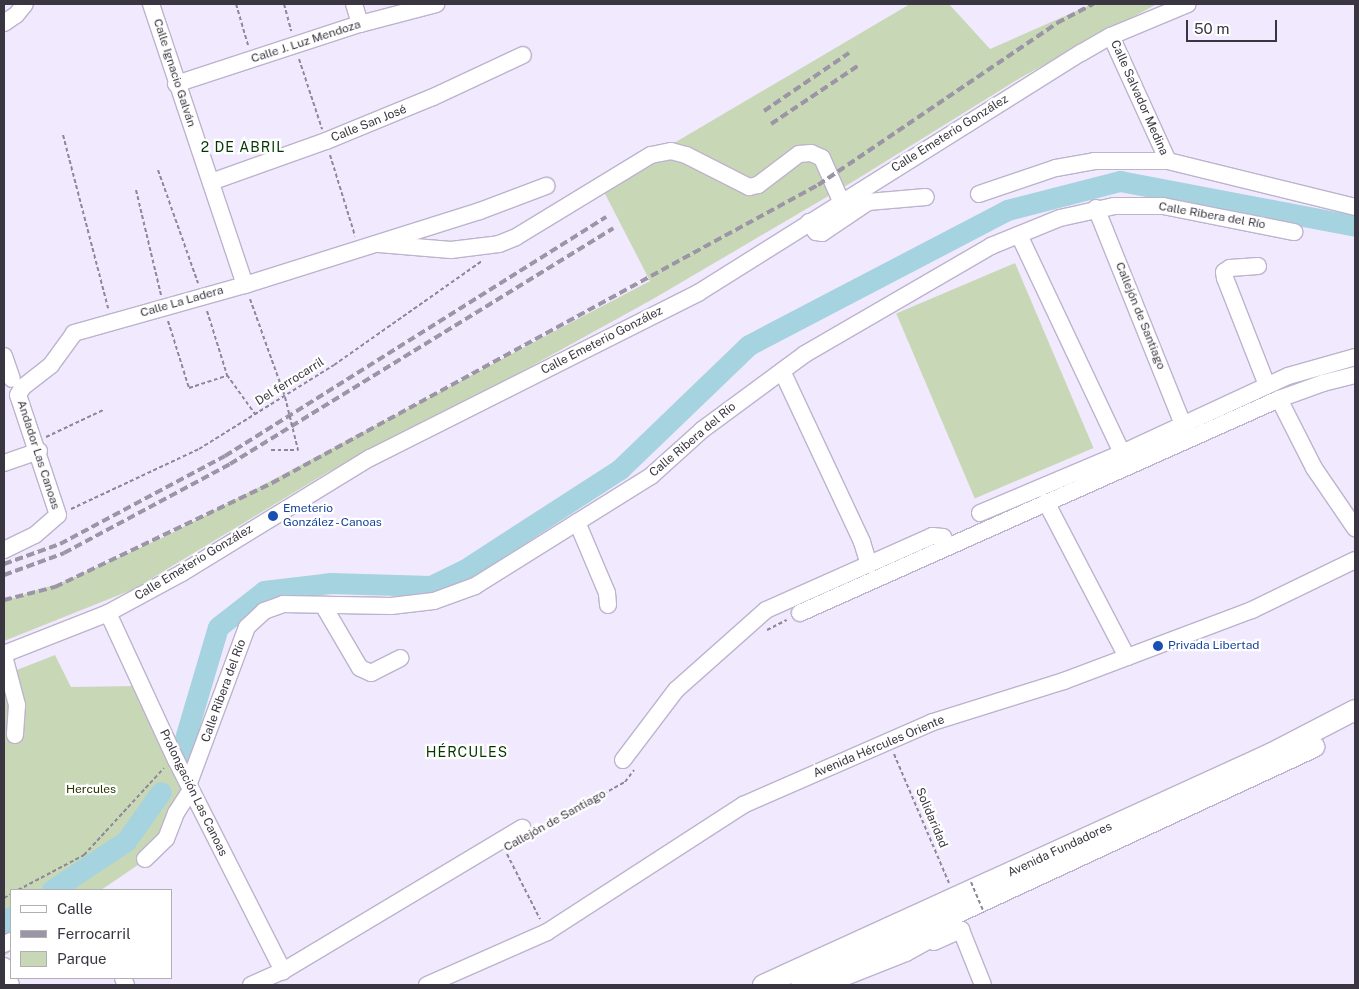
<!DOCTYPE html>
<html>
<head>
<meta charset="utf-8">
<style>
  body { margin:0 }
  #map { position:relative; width:1359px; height:989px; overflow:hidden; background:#f1e9fe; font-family:"Public Sans",sans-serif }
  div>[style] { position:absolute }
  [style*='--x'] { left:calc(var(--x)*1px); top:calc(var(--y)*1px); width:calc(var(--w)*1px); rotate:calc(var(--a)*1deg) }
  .green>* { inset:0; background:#c8d8b7; transform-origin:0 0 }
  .river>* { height:21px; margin:-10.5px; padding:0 10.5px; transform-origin:10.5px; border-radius:10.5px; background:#a5d3e0 }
  .path>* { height:2px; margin-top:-1px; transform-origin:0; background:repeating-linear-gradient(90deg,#8d8797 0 4px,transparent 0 6.5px) }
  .roads { filter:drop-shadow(1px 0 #bdb3cd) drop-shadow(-1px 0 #bdb3cd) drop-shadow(0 1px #bdb3cd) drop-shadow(0 -1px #bdb3cd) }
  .minor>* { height:16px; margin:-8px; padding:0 8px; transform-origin:8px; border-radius:8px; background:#fff }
  .major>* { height:20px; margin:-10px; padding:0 10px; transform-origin:10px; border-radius:10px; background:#fff }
  .rail>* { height:4px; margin-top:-2px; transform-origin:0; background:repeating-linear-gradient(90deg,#9b95a5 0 8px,transparent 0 12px) }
  .path-bridge>* { height:2px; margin-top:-1px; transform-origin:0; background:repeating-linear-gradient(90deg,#8d8797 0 4px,transparent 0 6.5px) }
  .dots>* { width:14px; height:14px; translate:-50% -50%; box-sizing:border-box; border:2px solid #fff; border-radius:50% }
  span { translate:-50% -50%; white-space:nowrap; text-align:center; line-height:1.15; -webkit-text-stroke:4.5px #fff; paint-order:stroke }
  .street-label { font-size:12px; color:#3a3641 }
  .transit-label { font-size:12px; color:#164399 }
  .left { translate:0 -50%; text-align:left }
  .park-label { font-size:12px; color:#243700 }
  .neighbourhood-label { font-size:14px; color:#043700; letter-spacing:1px }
  .frame { position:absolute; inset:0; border:5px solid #3a3641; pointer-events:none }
  .legend { position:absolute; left:10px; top:889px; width:162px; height:90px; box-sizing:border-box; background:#fff; border:1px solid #b0afb3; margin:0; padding:6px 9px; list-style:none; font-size:15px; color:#3a3641 }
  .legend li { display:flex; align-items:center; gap:10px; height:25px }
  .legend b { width:25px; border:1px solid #b0afb3 }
  .scale { position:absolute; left:1186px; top:20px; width:91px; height:22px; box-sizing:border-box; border:2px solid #3a3641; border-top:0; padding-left:6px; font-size:15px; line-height:18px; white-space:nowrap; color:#3a3641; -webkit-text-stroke:4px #fff; paint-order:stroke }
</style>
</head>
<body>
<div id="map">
  <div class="green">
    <div style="clip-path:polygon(910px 4px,949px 4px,990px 49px,1092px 4px,1157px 4px,1020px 78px,854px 181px,653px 299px,472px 399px,328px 472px,134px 589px,4px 641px,4px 601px,66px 581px,166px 536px,650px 281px,601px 186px)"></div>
    <div style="left:1015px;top:263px;width:201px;height:129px;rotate:67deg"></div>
    <div style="clip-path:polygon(55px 655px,71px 687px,136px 686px,185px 786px,172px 842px,101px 890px,11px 890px,11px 951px,4px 956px,4px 675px)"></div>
  </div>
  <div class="river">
    <div style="--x:181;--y:752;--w:130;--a:-73.5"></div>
    <div style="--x:218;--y:627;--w:58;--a:-38"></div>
    <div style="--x:264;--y:591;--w:66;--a:-6.9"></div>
    <div style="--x:330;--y:583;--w:101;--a:1.7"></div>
    <div style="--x:431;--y:586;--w:37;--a:-26"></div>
    <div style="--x:464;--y:570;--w:186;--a:-32.9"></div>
    <div style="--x:620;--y:469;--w:179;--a:-43.9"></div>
    <div style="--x:749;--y:345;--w:291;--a:-27.6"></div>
    <div style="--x:1007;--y:210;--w:117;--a:-14.4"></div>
    <div style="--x:1120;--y:181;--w:239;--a:10.8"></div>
    <div style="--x:52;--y:890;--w:89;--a:-33.5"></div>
    <div style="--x:126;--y:841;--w:60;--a:-54.5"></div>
    <div style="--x:4;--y:922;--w:9;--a:-36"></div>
  </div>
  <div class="path">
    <div style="--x:236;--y:4;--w:43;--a:73.7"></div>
    <div style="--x:284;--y:4;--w:28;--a:75"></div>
    <div style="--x:299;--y:59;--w:74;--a:71.8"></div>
    <div style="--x:63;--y:135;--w:179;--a:75.4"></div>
    <div style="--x:330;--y:155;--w:85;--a:72.8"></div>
    <div style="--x:158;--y:170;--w:120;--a:70.5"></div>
    <div style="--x:136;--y:190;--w:108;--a:76.6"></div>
    <div style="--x:250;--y:299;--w:104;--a:70.3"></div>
    <div style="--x:207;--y:311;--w:67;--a:72.6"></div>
    <div style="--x:227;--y:375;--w:48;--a:54.3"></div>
    <div style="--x:168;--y:321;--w:70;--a:72.6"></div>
    <div style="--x:189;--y:388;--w:40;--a:-18"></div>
    <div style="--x:46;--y:437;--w:63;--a:-25.3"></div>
    <div style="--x:271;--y:450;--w:27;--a:0"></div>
    <div style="--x:71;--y:509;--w:141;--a:-25.1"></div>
    <div style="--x:199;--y:449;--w:159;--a:-31.9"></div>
    <div style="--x:334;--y:365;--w:181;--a:-35.1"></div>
    <div style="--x:767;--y:630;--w:22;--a:-27"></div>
    <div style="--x:894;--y:754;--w:140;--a:66.9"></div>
    <div style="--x:535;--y:832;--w:103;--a:-29.1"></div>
    <div style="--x:625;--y:782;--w:15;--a:-53"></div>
    <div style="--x:507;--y:854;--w:73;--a:63.1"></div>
    <div style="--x:18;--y:890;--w:75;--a:-27.9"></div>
    <div style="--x:84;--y:855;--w:118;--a:-47.4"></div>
    <div style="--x:4;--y:898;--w:8;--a:-30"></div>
  </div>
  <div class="roads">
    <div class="minor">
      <div style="--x:151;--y:4;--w:296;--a:71.5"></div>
      <div style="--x:354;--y:4;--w:21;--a:73"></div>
      <div style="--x:4;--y:23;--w:14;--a:-34"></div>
      <div style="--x:16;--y:15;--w:14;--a:-51"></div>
      <div style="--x:1111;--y:36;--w:137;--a:65.5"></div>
      <div style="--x:176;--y:84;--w:194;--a:-18.1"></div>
      <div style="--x:360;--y:24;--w:79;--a:-14.7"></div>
      <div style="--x:211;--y:182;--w:122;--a:-19.6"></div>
      <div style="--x:326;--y:141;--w:116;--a:-22.4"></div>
      <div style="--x:433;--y:97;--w:99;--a:-25"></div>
      <div style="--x:979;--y:194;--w:81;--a:-18.7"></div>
      <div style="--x:1056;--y:168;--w:39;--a:-10"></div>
      <div style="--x:1094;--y:161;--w:74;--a:0"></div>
      <div style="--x:1168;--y:161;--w:193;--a:13.8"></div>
      <div style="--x:1096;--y:208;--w:233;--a:68.1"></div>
      <div style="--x:809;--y:222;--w:12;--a:55"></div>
      <div style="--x:816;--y:232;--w:6;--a:9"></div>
      <div style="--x:822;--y:233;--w:55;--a:-34"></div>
      <div style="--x:868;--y:202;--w:58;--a:-4.9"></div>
      <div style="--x:1019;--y:235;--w:241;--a:64.7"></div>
      <div style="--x:379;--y:244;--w:72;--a:4.8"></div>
      <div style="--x:451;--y:250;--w:48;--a:-7.1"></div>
      <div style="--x:499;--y:244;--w:18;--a:-22"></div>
      <div style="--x:516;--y:237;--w:158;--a:-31.3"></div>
      <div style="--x:651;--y:155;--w:20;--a:-11"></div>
      <div style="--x:671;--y:151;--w:16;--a:15"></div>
      <div style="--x:686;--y:155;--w:71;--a:26.9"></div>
      <div style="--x:749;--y:187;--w:9;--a:-13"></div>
      <div style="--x:758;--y:185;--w:51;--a:-37.1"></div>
      <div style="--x:799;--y:154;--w:12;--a:-5"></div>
      <div style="--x:811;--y:153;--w:12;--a:24"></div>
      <div style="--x:822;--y:158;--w:47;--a:66.2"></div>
      <div style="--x:1258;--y:266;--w:28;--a:176"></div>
      <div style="--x:1230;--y:268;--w:7;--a:146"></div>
      <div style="--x:1224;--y:272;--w:6;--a:81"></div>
      <div style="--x:1225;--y:278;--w:115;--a:68.6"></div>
      <div style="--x:4;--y:356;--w:24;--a:71"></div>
      <div style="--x:782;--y:371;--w:189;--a:64.9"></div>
      <div style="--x:862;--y:542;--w:24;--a:73"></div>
      <div style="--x:1279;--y:399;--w:77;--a:63.1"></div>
      <div style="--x:1314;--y:468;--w:73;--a:55.7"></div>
      <div style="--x:4;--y:463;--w:37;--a:-19"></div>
      <div style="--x:1046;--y:502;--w:175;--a:62.4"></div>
      <div style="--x:980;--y:513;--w:154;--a:-22.9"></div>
      <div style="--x:1122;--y:453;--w:183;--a:-24.9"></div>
      <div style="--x:1288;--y:376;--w:70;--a:-15.8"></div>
      <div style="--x:577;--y:522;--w:77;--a:67.1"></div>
      <div style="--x:607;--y:593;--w:12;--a:85"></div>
      <div style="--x:4;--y:550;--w:34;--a:-26"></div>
      <div style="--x:35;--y:535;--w:30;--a:-41"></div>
      <div style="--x:58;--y:515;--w:126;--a:-108.4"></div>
      <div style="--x:18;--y:395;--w:9;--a:-58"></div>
      <div style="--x:23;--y:387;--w:36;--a:-38"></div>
      <div style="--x:51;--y:365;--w:39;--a:-54"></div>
      <div style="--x:74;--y:333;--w:178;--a:-15.7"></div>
      <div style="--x:245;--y:285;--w:246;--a:-17.5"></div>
      <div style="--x:480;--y:211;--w:71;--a:-20.7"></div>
      <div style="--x:323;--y:605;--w:73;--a:59.6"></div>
      <div style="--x:360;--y:668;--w:12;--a:24"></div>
      <div style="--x:371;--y:673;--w:33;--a:-27"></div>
      <div style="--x:108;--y:613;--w:162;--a:65.2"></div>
      <div style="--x:176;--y:760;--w:237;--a:63.1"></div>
      <div style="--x:800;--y:613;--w:525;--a:-24.07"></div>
      <div style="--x:1279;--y:399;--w:47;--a:-20"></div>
      <div style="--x:1323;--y:383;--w:33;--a:-14"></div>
      <div style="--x:4;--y:654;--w:112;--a:-21.5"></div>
      <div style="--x:108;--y:613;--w:84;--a:-28.4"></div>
      <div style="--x:182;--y:573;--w:220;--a:-31.5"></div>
      <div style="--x:370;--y:458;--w:367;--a:-26.7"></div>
      <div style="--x:698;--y:293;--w:452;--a:-32.1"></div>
      <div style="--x:1081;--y:53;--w:34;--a:-30"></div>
      <div style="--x:1111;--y:36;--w:83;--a:-22.6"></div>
      <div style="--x:4;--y:656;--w:51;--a:75.1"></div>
      <div style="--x:17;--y:705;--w:30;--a:94"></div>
      <div style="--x:623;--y:760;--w:88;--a:-52.9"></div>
      <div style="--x:676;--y:690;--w:120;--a:-41.6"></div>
      <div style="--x:766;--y:610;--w:182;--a:-24"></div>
      <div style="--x:932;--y:536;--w:11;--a:5"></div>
      <div style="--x:943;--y:537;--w:11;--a:63"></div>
      <div style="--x:189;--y:783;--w:166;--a:-69.6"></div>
      <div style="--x:247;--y:627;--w:23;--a:-43"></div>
      <div style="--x:264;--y:611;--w:20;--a:-20"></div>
      <div style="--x:283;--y:604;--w:108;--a:1.1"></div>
      <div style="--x:391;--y:606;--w:43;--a:-6.6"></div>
      <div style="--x:434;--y:601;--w:44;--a:-20.1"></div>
      <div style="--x:475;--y:586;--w:208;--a:-32"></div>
      <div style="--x:651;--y:476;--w:69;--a:-42"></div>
      <div style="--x:702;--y:430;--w:128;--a:-36.4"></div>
      <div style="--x:805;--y:354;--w:215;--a:-30.1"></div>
      <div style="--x:991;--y:246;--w:74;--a:-22.1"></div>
      <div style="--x:1060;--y:218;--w:55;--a:-12.5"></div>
      <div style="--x:1114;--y:206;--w:49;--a:0"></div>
      <div style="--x:1163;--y:206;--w:134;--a:11.2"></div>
      <div style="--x:145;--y:859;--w:29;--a:-44"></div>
      <div style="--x:166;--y:839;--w:28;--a:-69"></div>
      <div style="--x:176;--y:813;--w:27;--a:-57"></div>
      <div style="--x:934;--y:942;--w:30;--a:-24"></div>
      <div style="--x:961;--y:930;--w:59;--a:68.2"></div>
      <div style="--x:4;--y:944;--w:8;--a:-23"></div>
      <div style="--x:4;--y:966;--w:20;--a:70"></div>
      <div style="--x:123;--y:978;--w:8;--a:67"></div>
      <div style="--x:251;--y:985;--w:35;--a:-24"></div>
      <div style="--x:283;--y:971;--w:279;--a:-30.9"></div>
      <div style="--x:427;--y:985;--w:131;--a:-23.8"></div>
      <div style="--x:547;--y:932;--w:234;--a:-32.9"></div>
      <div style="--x:743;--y:805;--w:207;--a:-23.6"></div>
      <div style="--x:933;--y:722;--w:137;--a:-17.4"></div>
      <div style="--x:1064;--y:681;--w:201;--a:-20.7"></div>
      <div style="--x:1252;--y:610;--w:114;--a:-25.9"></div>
      <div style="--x:825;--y:985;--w:87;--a:-21.6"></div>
      <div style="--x:906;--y:953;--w:33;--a:-29"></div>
      <div style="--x:935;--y:937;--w:26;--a:-53"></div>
    </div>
    <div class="major">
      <div style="--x:763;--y:985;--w:559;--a:-24.5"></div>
      <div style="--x:1272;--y:753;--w:93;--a:-27.4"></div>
      <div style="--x:801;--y:985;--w:566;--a:-24.89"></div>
    </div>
  </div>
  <div class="rail">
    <div style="--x:764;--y:111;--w:103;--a:-34.3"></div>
    <div style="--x:771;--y:124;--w:106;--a:-33.8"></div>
    <div style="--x:4;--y:564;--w:59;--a:-19.7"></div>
    <div style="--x:60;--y:544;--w:187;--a:-28.1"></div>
    <div style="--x:225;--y:456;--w:450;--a:-32.1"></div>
    <div style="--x:4;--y:575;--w:64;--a:-20.1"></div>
    <div style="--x:64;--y:553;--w:188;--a:-28.2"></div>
    <div style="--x:230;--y:464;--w:450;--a:-31.6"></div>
    <div style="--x:4;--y:600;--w:53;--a:-14.3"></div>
    <div style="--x:55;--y:587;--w:241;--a:-25.6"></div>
    <div style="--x:272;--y:483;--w:622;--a:-28.63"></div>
    <div style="--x:818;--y:185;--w:289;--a:-34.1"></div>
    <div style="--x:1057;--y:23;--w:41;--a:-27.8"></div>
  </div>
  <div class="path-bridge">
    <div style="--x:285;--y:397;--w:55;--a:76.2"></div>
    <div style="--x:971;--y:882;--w:33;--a:67"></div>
  </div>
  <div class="dots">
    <div style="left:273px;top:516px;background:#1a4fb4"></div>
    <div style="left:1158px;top:646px;background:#1a4fb4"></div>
  </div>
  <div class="street-label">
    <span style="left:306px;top:42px;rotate:-18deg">Calle J. Luz Mendoza</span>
    <span style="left:174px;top:73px;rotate:72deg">Calle Ignacio Galván</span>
    <span style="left:1139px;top:98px;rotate:66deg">Calle Salvador Medina</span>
    <span style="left:369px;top:124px;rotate:-22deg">Calle San José</span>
    <span style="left:950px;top:134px;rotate:-32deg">Calle Emeterio González</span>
    <span style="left:1212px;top:216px;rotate:10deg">Calle Ribera del Río</span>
    <span style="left:182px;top:302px;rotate:-16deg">Calle La Ladera</span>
    <span style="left:1140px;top:316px;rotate:68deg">Callejón de Santiago</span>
    <span style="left:602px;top:341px;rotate:-27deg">Calle Emeterio González</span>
    <span style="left:290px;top:382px;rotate:-32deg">Del ferrocarril</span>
    <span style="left:693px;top:440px;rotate:-40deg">Calle Ribera del Río</span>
    <span style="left:38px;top:455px;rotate:72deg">Andador Las Canoas</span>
    <span style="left:194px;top:563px;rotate:-31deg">Calle Emeterio González</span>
    <span style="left:224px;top:691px;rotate:-70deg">Calle Ribera del Río</span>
    <span style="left:879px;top:747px;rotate:-23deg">Avenida Hércules Oriente</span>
    <span style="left:193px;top:793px;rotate:64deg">Prolongación Las Canoas</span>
    <span style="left:931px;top:818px;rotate:67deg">Solidaridad</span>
    <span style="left:555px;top:821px;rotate:-29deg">Callejón de Santiago</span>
    <span style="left:1060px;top:850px;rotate:-25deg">Avenida Fundadores</span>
  </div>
  <div class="transit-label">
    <span class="left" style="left:283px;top:516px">Emeterio<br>González - Canoas</span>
    <span class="left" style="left:1168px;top:646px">Privada Libertad</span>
  </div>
  <div class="park-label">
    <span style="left:91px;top:790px">Hercules</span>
  </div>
  <div class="neighbourhood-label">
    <span style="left:243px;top:147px">2 DE ABRIL</span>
    <span style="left:467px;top:752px">HÉRCULES</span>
  </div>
  <div class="frame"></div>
  <ul class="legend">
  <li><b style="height:6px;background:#fff"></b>Calle</li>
  <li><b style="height:6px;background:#9b95a5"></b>Ferrocarril</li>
  <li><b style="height:14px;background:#c8d8b7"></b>Parque</li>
  </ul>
  <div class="scale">50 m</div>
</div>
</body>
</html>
